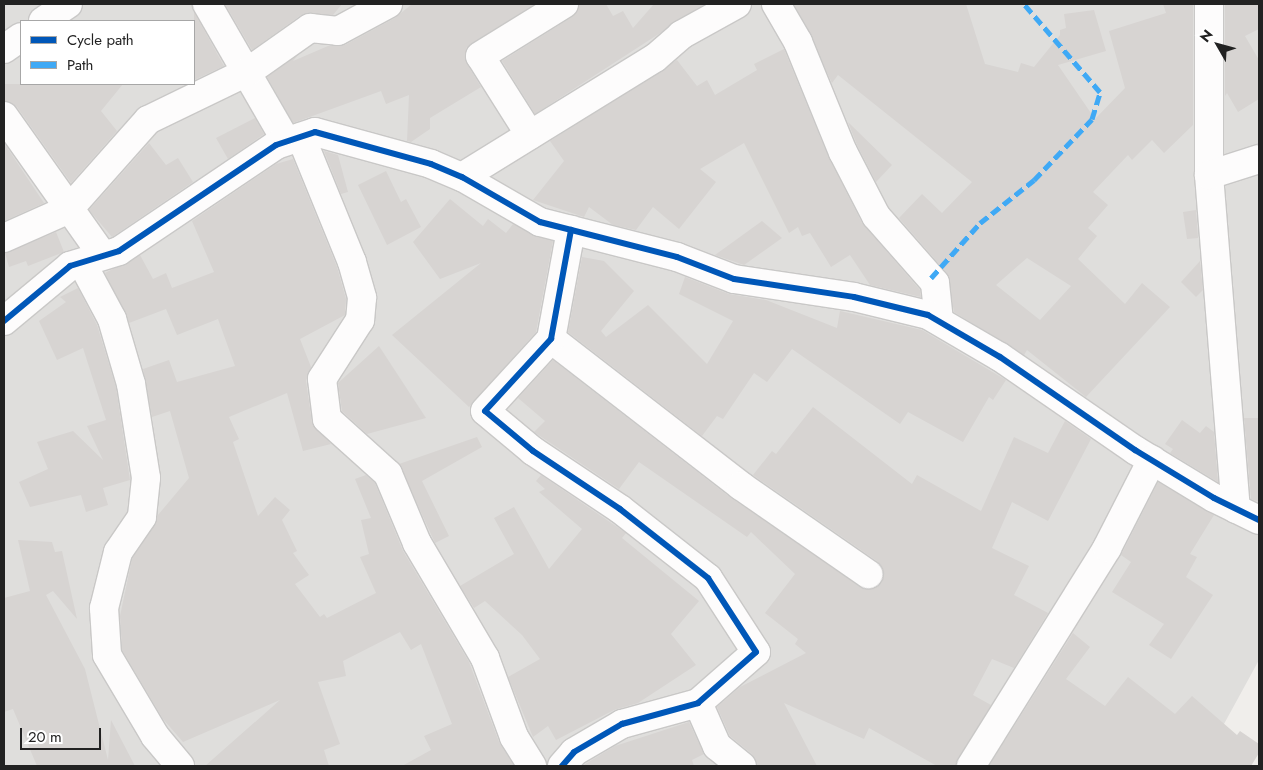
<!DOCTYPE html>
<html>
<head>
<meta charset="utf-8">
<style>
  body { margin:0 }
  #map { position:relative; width:1263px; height:770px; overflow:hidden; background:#f0eeeb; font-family:Jost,sans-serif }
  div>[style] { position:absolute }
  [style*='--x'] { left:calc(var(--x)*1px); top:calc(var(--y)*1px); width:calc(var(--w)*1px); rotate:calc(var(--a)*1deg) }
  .residential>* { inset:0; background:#dfdedc }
  .building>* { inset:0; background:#d7d4d2 }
  .roads { filter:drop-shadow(1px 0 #c9c8c7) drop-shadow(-1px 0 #c9c8c7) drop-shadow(0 1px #c9c8c7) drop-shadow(0 -1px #c9c8c7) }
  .street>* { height:28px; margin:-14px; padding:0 14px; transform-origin:14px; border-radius:14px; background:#fdfcfc }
  .quiet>* { height:5px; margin-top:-2.5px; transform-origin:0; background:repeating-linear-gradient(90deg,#3fa9f5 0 10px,transparent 0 15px) }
  .cycleway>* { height:6px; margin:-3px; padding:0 3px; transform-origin:3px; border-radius:3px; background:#0057b8 }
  span { translate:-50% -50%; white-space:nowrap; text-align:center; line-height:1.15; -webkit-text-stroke:4.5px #fff; paint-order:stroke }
  .frame { position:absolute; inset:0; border:5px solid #222; pointer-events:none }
  .legend { position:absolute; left:20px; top:20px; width:175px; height:65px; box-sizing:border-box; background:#fff; border:1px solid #a7a7a7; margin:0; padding:6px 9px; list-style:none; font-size:15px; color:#222 }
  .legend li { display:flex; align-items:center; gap:10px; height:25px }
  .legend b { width:25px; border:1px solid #a7a7a7 }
  .north { position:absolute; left:1193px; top:20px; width:50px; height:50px; -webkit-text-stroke:4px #fff; paint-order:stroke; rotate:308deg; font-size:14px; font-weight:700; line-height:20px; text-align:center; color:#222 }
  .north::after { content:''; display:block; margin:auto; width:18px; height:22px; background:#222; clip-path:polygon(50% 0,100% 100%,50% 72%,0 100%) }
  .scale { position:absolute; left:20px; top:728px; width:81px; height:22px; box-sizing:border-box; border:2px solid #222; border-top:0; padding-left:6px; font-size:15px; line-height:18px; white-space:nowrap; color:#222; -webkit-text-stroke:4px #fff; paint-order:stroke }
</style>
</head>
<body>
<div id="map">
  <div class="residential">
    <div style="clip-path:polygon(evenodd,4px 4px,1259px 4px,1259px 660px,1201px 766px,4px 766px,4px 4px,21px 21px,194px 21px,194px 84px,21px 84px,21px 21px)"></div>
  </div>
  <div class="building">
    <div style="clip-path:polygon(225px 4px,342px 4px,333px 15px,301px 15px,252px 50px)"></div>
    <div style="clip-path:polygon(412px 4px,535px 4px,466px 48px,467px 64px,481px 87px,430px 118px,430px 129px,411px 142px,407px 141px,409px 95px,386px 104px,381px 91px,293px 123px,267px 77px,298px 55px,293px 61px,328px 46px,345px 45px,395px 18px)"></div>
    <div style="clip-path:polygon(580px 4px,606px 4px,613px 16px,623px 11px,633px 28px,654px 4px,705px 4px,535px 114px,502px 61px,572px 17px)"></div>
    <div style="clip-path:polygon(evenodd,794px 4px,966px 4px,985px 64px,1018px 72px,1021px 63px,1034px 67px,1060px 35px,1060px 30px,1066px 28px,1064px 14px,1094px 10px,1106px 51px,1058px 65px,1095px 119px,1125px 88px,1109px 31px,1166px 13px,1163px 4px,1193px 4px,1193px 125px,1164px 153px,1152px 140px,1132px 160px,1128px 155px,1093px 192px,1108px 205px,1088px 228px,1097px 236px,1078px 259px,1125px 304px,1142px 283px,1170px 307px,1086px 397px,1027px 350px,1024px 355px,954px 312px,947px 273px,899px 218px,922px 194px,942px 213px,972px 182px,838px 75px,832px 83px,794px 4px,1027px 258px,1071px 286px,1040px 320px,996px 285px,1027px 258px)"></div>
    <div style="clip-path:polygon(1225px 4px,1259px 4px,1259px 29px,1245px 36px,1259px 60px,1259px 99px,1238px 112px,1227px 93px,1225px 96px)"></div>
    <div style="clip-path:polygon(194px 12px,224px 66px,194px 80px)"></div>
    <div style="clip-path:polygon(784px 49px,829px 158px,862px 223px,920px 290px,921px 297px,870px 285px,850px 255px,831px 267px,810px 233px,802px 236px,798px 227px,789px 233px,744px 143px,700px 169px,716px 182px,679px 229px,653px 207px,636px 230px,613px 225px,589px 207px,584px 217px,533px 200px,564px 161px,550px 141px,677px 60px,697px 86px,707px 80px,715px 95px,757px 70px,754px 64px)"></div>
    <div style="clip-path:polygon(4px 84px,123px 84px,101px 111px,117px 131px,71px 183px,17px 107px,4px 101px)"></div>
    <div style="clip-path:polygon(255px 118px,264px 134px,228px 159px,216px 138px)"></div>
    <div style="clip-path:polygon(848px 122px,892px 165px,876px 182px,857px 145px)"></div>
    <div style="clip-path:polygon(4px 143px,44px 203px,4px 221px)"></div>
    <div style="clip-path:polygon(149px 143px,166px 165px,178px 158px,193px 182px,112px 237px,89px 210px)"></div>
    <div style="clip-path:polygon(324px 151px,338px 155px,348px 192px,341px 194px)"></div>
    <div style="clip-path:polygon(293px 159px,337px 267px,346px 299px,345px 315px,300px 339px,311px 367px,306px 381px,312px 422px,331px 444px,303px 451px,287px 393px,229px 417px,239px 439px,233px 442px,258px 516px,275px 497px,290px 510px,282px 520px,297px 551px,293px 553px,309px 575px,295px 584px,320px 617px,324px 614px,327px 618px,376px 593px,360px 557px,369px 554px,361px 520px,371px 518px,355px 479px,366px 475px,375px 483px,403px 551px,469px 662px,499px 742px,514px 766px,402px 766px,431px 750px,424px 736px,452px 724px,421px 644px,411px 650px,400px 632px,343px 661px,346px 676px,318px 682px,340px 744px,324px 750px,329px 766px,205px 766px,280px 700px,183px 742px,163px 719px,122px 650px,120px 616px,132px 559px,158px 515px,189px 478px,170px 411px,152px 417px,143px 369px,169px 360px,177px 382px,235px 366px,218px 319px,177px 335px,166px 309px,129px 323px,105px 273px,140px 255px,153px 279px,166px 273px,172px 288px,214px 272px,192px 221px,276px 164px)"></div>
    <div style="clip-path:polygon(386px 171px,401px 202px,406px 199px,421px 227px,387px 245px,358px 185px)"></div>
    <div style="clip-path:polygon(450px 199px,483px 226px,488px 219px,506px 233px,513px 224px,553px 241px,536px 332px,469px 407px,392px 335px,481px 263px,440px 279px,413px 242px)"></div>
    <div style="clip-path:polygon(1196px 210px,1198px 238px,1187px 239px,1183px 212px)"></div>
    <div style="clip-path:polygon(762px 221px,782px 238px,744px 265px,715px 255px)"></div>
    <div style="clip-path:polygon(56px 232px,64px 252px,28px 266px,26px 261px,9px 267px,5px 253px)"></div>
    <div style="clip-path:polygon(582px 257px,604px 261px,634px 291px,601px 331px,606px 337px,648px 305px,707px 364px,733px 321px,679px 294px,685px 277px,729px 294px,766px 300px,837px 328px,840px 311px,922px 330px,1006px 380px,993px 400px,989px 397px,963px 442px,908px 412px,900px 424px,792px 349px,767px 382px,754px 373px,723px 419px,717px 416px,702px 436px,568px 332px)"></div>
    <div style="clip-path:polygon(1200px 261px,1203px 290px,1196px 297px,1181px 282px)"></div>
    <div style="clip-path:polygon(78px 288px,97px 325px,116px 387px,130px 480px,103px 488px,108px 505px,86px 512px,81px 495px,30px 507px,19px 482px,48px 469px,37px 442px,73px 431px,103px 460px,87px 426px,106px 420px,83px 348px,57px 360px,39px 321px,66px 302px,60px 297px)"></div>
    <div style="clip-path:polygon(379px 346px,426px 418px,367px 434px,342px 411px,338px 383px)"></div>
    <div style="clip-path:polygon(553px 360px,731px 498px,866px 589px,881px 582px,884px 575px,877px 561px,753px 475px,772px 451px,776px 454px,813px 407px,912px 484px,917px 475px,981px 511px,1014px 437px,1048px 453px,1065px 421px,1091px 439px,1048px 521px,1012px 502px,992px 548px,1029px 566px,1014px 595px,1048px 613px,1014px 668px,992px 659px,973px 695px,991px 705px,956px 766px,937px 766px,869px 728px,864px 739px,784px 703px,817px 766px,757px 766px,752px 754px,730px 736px,717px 707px,740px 687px,806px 653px,795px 644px,798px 639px,765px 613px,795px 574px,751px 532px,747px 537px,639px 462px,619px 489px,534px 432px,545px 421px,518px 398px)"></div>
    <div style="clip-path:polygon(1244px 418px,1259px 418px,1259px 502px,1251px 499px)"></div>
    <div style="clip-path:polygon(1182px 420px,1200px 433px,1206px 426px,1214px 432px,1218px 482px,1170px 453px,1173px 449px,1165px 444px)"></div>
    <div style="clip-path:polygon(477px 437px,482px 447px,422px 481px,449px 536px,435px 543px,399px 464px)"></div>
    <div style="clip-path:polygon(541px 475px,626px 533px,622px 538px,699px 601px,671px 634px,696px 665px,638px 703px,614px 710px,556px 740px,548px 726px,533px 737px,508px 677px,540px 659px,522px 635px,485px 601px,474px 608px,460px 586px,514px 554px,494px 518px,514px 507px,549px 569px,582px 529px,539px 492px,545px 489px,536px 481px)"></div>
    <div style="clip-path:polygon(1158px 482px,1214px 515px,1190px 554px,1197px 557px,1186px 577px,1213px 595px,1171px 659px,1149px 645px,1164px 624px,1112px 592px,1131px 562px,1121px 555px)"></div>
    <div style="clip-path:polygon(18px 540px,52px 542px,55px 552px,62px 551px,77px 619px,53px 591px,46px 595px,85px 669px,108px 760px,111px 720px,135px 766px,37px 766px,13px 709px,4px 712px,4px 598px,30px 591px)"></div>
    <div style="clip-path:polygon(1073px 633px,1090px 647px,1066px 679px,1105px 706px,1128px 677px,1175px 714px,1192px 696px,1237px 735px,1240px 731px,1259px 744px,1259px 753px,1251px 766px,989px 766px)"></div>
    <div style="clip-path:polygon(689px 722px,704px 754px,692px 760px,694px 766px,582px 766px,615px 746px)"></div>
  </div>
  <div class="roads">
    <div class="street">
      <div style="--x:207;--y:4;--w:158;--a:60"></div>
      <div style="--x:776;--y:4;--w:44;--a:59.9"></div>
      <div style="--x:798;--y:42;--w:119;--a:67.8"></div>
      <div style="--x:843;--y:152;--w:72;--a:62.7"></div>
      <div style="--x:876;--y:216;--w:89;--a:48.6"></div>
      <div style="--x:935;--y:283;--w:38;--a:84"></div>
      <div style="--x:1209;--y:4;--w:171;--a:90"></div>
      <div style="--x:1209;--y:175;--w:335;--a:85.4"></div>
      <div style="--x:43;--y:21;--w:30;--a:-34"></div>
      <div style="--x:4;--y:49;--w:21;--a:-35"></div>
      <div style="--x:4;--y:116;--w:171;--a:54.7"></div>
      <div style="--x:530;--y:135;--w:93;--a:-122.3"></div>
      <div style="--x:480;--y:56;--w:99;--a:-31.8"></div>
      <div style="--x:301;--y:137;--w:135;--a:67.8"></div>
      <div style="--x:352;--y:262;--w:37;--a:74"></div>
      <div style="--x:362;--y:298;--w:22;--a:95"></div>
      <div style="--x:360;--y:320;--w:70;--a:122.8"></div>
      <div style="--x:322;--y:379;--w:40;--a:82.9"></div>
      <div style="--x:327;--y:419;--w:82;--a:42"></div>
      <div style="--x:388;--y:474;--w:75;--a:67.2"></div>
      <div style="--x:417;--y:543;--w:134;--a:59.4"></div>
      <div style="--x:485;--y:658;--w:84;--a:69.8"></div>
      <div style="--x:514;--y:737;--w:34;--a:58"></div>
      <div style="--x:1209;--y:175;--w:52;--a:-17.7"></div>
      <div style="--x:462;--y:177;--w:227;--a:-31.7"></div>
      <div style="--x:655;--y:58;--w:35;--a:-41"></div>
      <div style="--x:681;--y:35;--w:64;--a:-29"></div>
      <div style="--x:4;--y:238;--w:71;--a:-24"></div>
      <div style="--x:69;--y:209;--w:119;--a:-48.4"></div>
      <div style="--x:148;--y:120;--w:112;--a:-25.9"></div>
      <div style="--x:249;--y:71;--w:75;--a:-35.2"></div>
      <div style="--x:310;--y:28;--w:28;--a:6"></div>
      <div style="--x:338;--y:31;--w:57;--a:-28.4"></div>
      <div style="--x:82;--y:263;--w:64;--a:61.8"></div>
      <div style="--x:112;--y:319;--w:68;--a:73.7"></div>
      <div style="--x:131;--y:384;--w:95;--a:80.9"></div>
      <div style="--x:146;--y:478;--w:39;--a:96"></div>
      <div style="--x:142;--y:517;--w:42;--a:124.4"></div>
      <div style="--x:118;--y:552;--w:58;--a:104"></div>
      <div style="--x:104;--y:608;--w:47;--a:86.3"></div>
      <div style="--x:107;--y:655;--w:94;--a:59.3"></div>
      <div style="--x:155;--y:736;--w:39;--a:50"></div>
      <div style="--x:4;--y:321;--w:86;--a:-39.8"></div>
      <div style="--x:70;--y:266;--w:51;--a:-17"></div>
      <div style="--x:119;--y:251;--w:189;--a:-34"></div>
      <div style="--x:276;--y:145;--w:41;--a:-18.4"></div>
      <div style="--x:315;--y:132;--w:120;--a:15.4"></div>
      <div style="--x:431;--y:164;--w:34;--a:23"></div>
      <div style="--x:462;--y:177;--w:90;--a:30"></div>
      <div style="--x:540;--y:222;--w:141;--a:14.3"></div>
      <div style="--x:677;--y:257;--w:61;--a:21.1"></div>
      <div style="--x:734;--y:279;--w:121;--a:8.5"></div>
      <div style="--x:854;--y:297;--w:76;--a:13.7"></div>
      <div style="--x:928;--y:315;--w:83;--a:30.3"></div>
      <div style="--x:1000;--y:357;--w:164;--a:34.6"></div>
      <div style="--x:1135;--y:450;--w:92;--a:31.3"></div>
      <div style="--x:1214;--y:498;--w:50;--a:26.1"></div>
      <div style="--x:551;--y:339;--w:240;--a:37.7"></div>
      <div style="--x:741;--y:486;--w:155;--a:34.7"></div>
      <div style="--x:698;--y:703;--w:47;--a:66.2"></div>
      <div style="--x:717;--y:746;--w:32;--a:39"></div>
      <div style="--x:562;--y:766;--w:18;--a:-49"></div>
      <div style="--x:574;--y:752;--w:56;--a:-30.3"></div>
      <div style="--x:622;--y:724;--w:79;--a:-15.4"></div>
      <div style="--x:698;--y:703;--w:77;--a:-41.3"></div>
      <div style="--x:756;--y:652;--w:88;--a:-123"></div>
      <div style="--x:708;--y:578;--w:112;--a:-141.9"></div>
      <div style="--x:620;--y:509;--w:105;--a:-146.3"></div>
      <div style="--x:533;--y:451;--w:62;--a:-140.2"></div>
      <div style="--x:485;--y:411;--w:98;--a:-47.5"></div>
      <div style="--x:551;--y:339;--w:111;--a:-79.6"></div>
      <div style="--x:971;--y:766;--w:257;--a:-58"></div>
      <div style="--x:1107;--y:548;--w:99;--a:-62.9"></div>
    </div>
  </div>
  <div class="quiet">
    <div style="--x:931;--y:278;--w:74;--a:-48.3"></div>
    <div style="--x:980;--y:223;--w:69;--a:-38.5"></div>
    <div style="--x:1034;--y:180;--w:84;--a:-46.4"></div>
    <div style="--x:1092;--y:119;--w:28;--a:-73"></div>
    <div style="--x:1100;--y:92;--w:116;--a:-130.8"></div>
  </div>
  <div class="cycleway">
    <div style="--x:4;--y:321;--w:86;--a:-39.8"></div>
    <div style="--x:70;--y:266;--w:51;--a:-17"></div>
    <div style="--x:119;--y:251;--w:189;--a:-34"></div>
    <div style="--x:276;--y:145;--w:41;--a:-18.4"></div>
    <div style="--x:315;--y:132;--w:120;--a:15.4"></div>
    <div style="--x:431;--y:164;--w:34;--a:23"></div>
    <div style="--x:462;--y:177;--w:90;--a:30"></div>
    <div style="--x:540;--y:222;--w:141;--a:14.3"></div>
    <div style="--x:677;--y:257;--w:61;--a:21.1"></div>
    <div style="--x:734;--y:279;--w:121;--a:8.5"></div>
    <div style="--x:854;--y:297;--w:76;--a:13.7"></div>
    <div style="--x:928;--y:315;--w:83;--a:30.3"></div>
    <div style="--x:1000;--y:357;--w:164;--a:34.6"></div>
    <div style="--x:1135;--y:450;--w:92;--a:31.3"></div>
    <div style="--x:1214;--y:498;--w:50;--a:26.1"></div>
    <div style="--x:562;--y:766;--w:18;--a:-49"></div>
    <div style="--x:574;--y:752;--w:56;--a:-30.3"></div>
    <div style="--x:622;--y:724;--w:79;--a:-15.4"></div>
    <div style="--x:698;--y:703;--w:77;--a:-41.3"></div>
    <div style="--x:756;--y:652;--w:88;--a:-123"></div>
    <div style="--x:708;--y:578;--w:112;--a:-141.9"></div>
    <div style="--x:620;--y:509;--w:105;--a:-146.3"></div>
    <div style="--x:533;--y:451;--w:62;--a:-140.2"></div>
    <div style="--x:485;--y:411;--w:98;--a:-47.5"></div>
    <div style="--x:551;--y:339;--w:111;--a:-79.6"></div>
  </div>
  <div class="frame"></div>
  <ul class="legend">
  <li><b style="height:6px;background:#0057b8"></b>Cycle path</li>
  <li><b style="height:6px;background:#3fa9f5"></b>Path</li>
  </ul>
  <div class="north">N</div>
  <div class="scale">20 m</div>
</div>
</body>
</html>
